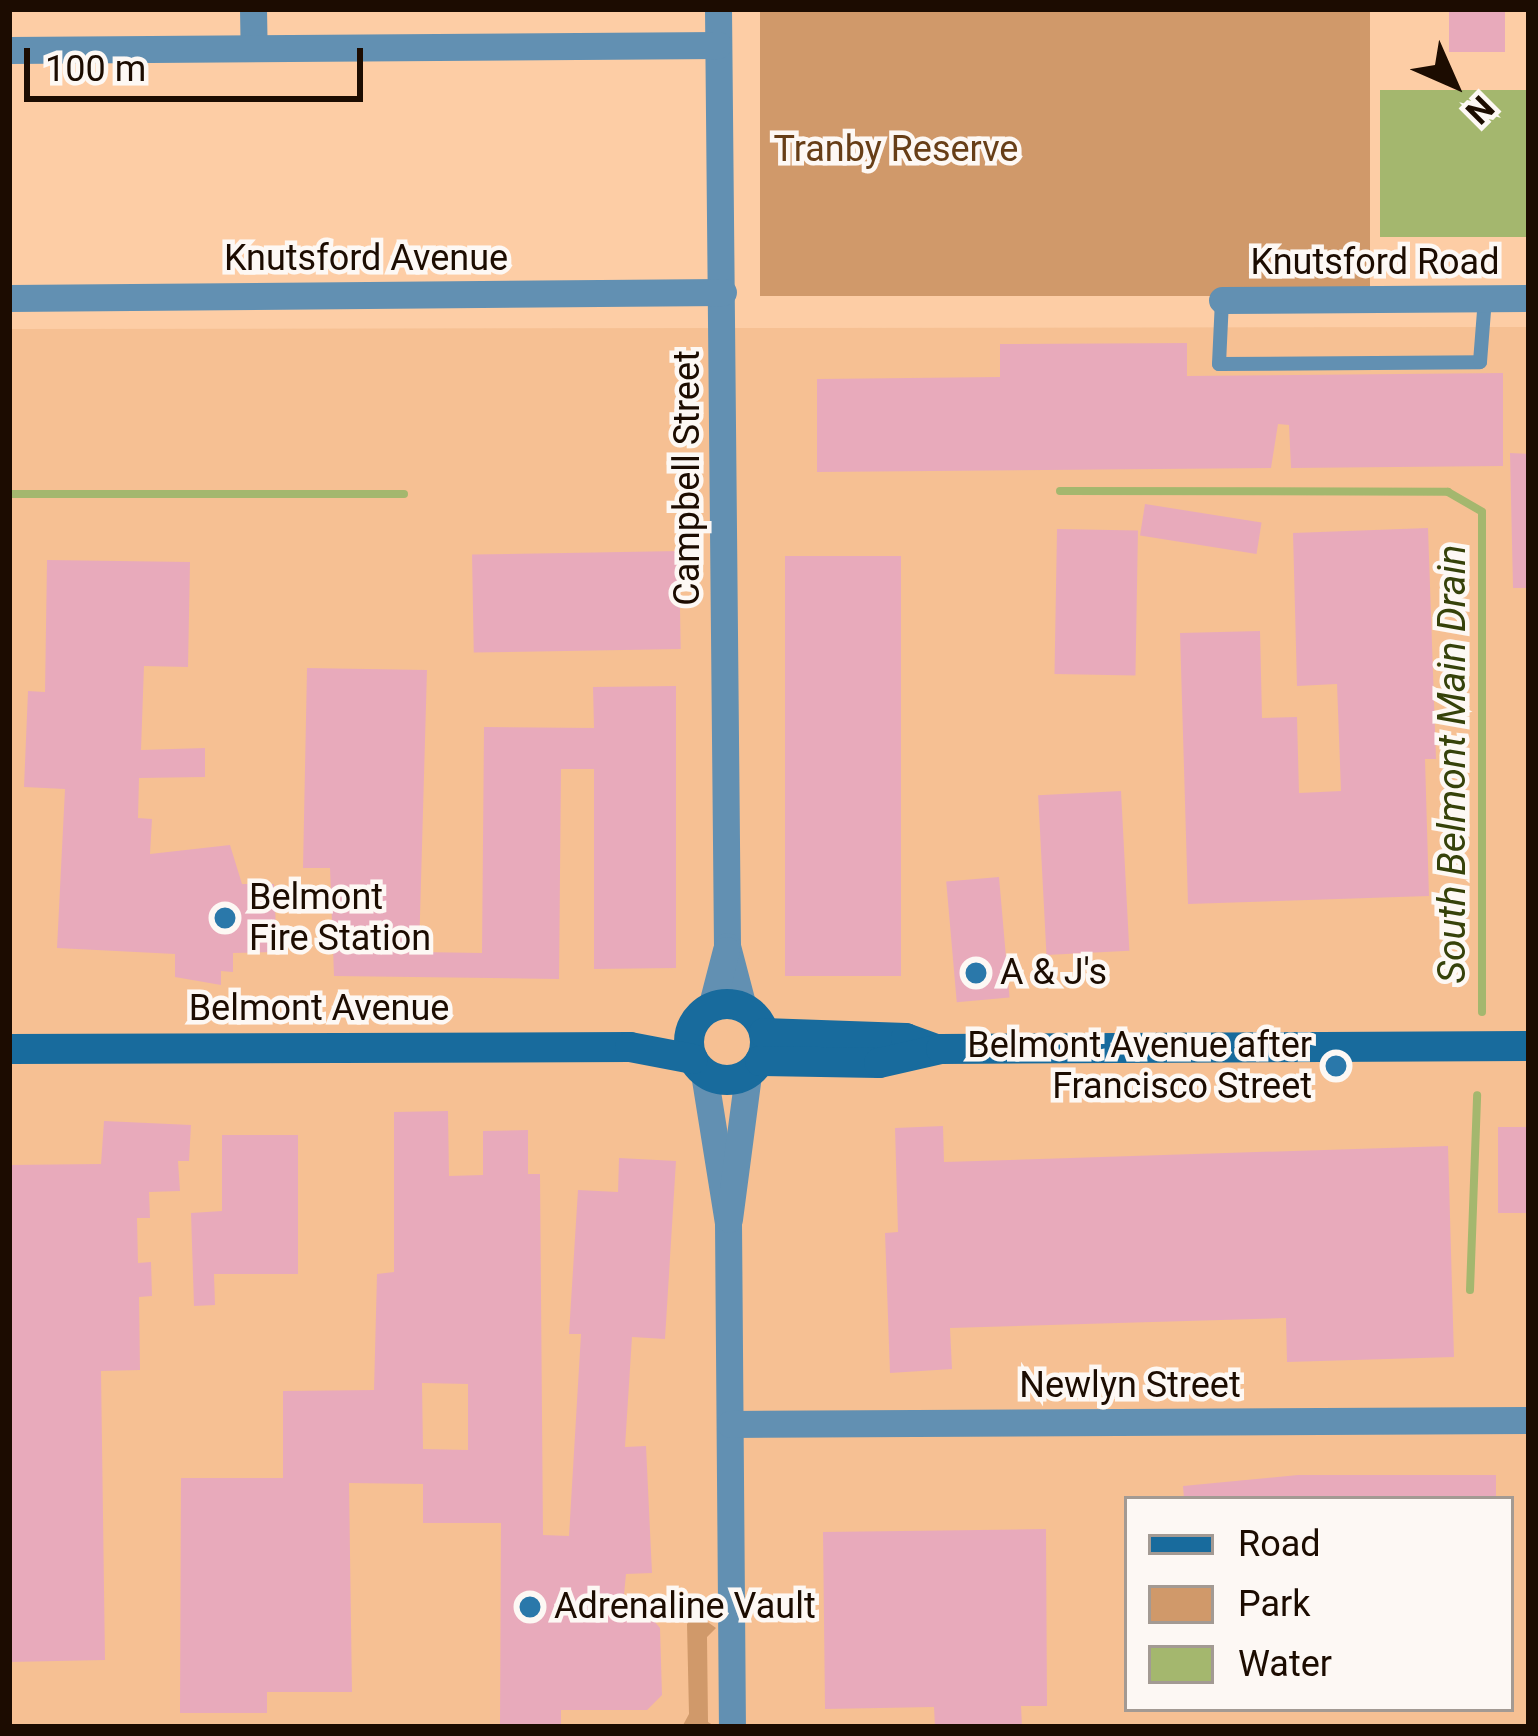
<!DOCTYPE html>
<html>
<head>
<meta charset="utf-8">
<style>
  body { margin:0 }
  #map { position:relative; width:1538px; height:1736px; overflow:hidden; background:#fdcda5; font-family:Roboto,sans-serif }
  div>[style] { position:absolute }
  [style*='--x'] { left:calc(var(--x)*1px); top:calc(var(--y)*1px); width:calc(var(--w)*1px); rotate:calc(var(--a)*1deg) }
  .built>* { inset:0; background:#f6c093 }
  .green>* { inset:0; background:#d0996a; transform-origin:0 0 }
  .water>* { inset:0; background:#a4b76e; transform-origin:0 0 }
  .stream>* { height:8px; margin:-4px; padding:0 4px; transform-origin:4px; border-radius:4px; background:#a4b76e }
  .building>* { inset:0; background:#e8aabb; transform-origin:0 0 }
  .service>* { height:14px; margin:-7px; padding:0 7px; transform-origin:7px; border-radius:7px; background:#6290b2 }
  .minor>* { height:27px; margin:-13.5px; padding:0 13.5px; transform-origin:13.5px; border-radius:13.5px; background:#6290b2 }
  .secondary>* { height:30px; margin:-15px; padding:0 15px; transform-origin:15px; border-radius:15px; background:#186b9d }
  .secondary>.ring { margin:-15px; padding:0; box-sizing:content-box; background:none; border:30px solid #186b9d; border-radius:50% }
  .dots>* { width:33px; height:33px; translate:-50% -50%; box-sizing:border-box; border:6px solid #fdf8f4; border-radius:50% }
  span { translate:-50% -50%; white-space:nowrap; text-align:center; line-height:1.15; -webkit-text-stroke:9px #fdf8f4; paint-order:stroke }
  .park-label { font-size:36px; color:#673e17 }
  .street-label { font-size:36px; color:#1c0c01 }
  .poi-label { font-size:36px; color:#1c0c01 }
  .left { translate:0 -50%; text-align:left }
  .right { translate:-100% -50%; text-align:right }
  .water-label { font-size:39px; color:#36420a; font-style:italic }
  .frame { position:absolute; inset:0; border:12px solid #1c0c01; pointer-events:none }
  .legend { position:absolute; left:1124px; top:1496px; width:390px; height:216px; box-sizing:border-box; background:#fdf8f4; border:3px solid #a39a93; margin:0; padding:15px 21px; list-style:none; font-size:36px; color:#1c0c01 }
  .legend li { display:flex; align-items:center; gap:24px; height:60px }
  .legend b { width:60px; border:3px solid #a39a93 }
  .north { position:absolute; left:1394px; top:24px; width:120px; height:120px; -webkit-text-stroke:9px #fdf8f4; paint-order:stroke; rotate:135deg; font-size:33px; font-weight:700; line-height:48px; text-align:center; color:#1c0c01 }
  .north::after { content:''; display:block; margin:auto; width:42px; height:54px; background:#1c0c01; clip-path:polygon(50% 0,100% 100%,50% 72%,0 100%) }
  .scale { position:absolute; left:24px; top:48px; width:339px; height:54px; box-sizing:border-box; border:6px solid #1c0c01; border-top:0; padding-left:15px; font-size:36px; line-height:42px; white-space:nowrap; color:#1c0c01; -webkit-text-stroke:9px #fdf8f4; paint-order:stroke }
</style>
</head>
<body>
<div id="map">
  <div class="built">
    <div style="clip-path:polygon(evenodd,1529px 327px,1529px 1727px,9px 1727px,9px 329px,1529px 327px,1127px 1499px,1511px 1499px,1511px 1709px,1127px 1709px,1127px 1499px)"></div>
  </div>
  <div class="green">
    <div style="left:760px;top:9px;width:610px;height:287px"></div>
    <div style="clip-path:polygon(695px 1613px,716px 1628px,707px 1637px,708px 1722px,716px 1727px,682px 1727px,689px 1714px,687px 1624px)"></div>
  </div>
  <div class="water">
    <div style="left:1380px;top:90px;width:149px;height:147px"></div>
  </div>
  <div class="stream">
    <div style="--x:1060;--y:491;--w:388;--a:0.1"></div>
    <div style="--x:1448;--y:492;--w:39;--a:30"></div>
    <div style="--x:1482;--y:512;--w:500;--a:90"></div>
    <div style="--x:9;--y:494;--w:395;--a:0"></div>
    <div style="--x:1470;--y:1290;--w:195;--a:-87.9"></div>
  </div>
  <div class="building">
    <div style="left:1449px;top:9px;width:56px;height:43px"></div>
    <div style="clip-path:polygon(1187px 343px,1187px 376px,1503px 373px,1503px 466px,1291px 468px,1289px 425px,1278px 424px,1271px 468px,817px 472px,817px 379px,1000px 377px,1000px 344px)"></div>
    <div style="clip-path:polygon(1510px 453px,1529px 454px,1529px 588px,1513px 588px)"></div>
    <div style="left:1145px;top:504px;width:118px;height:32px;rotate:9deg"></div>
    <div style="clip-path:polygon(1428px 528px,1436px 759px,1425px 759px,1429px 896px,1188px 904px,1180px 633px,1260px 631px,1262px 718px,1297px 717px,1299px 793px,1341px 791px,1337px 684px,1297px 686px,1293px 533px)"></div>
    <div style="left:1057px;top:529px;width:81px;height:145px;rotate:1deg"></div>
    <div style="left:679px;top:551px;width:98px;height:207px;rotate:89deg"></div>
    <div style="left:785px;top:556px;width:116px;height:420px"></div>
    <div style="clip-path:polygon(47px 560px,190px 562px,188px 667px,144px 666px,141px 750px,205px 748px,205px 777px,139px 778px,138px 818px,152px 819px,150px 854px,230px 845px,242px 884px,274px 884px,277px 952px,233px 953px,233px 972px,221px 971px,221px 985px,175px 977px,175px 954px,57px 948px,65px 789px,24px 787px,28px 691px,45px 692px)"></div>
    <div style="clip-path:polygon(307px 668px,427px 670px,419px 952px,482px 953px,484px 727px,594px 728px,593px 687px,676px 686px,676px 968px,594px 969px,594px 769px,561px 769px,559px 979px,334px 976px,330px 868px,303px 868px)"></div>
    <div style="left:1121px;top:791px;width:160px;height:83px;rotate:87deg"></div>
    <div style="left:999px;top:877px;width:121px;height:53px;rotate:85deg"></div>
    <div style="clip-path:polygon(evenodd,448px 1111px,449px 1176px,483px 1175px,483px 1131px,528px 1130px,528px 1174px,540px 1174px,543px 1535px,569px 1536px,581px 1334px,569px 1334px,578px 1190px,618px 1192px,619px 1158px,676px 1161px,665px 1339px,632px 1337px,625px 1447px,646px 1446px,652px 1573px,626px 1574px,622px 1615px,648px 1614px,660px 1628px,662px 1695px,647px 1710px,561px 1710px,561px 1727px,500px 1727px,501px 1523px,423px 1523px,423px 1484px,349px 1483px,352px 1692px,267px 1692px,267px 1713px,180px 1713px,181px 1478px,283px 1478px,283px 1391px,374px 1390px,377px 1274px,394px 1272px,394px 1112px,448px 1111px,422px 1383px,468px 1384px,468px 1450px,423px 1449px,422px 1383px)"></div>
    <div style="clip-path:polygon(104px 1121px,191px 1125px,189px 1161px,178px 1161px,180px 1191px,149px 1192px,150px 1218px,137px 1218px,138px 1263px,151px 1262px,152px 1296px,139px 1297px,140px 1370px,101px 1371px,105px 1660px,9px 1662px,9px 1165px,101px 1164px)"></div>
    <div style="clip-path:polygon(943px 1126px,944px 1162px,1448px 1146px,1454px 1357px,1287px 1362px,1286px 1318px,950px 1328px,952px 1369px,890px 1373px,885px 1233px,898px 1232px,895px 1128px)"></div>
    <div style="left:1498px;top:1127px;width:31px;height:86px"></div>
    <div style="clip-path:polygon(222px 1135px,298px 1135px,298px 1274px,214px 1274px,215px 1305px,194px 1306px,191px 1213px,222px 1211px)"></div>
    <div style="clip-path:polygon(1298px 1475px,1496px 1475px,1496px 1499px,1184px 1499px,1183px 1486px)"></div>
    <div style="clip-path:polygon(1046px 1529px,1047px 1706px,1021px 1706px,1022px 1727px,935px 1727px,934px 1707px,825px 1709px,823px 1532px)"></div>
  </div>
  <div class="service">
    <div style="--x:1222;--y:300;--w:64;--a:92.7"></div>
    <div style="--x:1219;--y:364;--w:261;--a:-0.4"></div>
    <div style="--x:1480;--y:362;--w:64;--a:-85.5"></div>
  </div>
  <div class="minor">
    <div style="--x:253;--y:9;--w:39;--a:89"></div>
    <div style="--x:718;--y:9;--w:937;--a:89.45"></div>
    <div style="--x:727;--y:946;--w:63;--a:75.3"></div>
    <div style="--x:9;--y:50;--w:709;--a:-0.4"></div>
    <div style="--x:9;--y:298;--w:714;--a:-0.48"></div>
    <div style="--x:1222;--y:300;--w:307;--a:-0.4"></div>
    <div style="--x:711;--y:1008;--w:60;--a:-75.5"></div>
    <div style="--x:704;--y:1073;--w:152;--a:80.9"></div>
    <div style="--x:728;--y:1223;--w:504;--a:89.55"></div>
    <div style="--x:729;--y:1219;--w:145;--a:-82.5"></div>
    <div style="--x:730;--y:1424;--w:799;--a:-0.29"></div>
  </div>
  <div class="secondary">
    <div class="ring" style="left:689px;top:1004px;width:46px;height:46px"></div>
    <div style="--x:764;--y:1033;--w:142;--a:2"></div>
    <div style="--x:906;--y:1038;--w:33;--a:20"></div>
    <div style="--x:9;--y:1049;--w:621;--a:-0.18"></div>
    <div style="--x:630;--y:1047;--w:64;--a:10.8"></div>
    <div style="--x:760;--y:1061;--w:119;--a:1"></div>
    <div style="--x:879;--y:1063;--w:64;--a:-12.7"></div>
    <div style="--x:941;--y:1049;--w:588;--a:-0.29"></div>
  </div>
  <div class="dots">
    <div style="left:225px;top:918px;background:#2a78aa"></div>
    <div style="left:976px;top:973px;background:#2a78aa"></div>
    <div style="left:1336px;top:1066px;background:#2a78aa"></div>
    <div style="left:530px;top:1607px;background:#2a78aa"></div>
  </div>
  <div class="park-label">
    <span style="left:896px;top:150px">Tranby Reserve</span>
  </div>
  <div class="street-label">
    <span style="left:366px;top:259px">Knutsford Avenue</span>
    <span style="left:1375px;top:263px">Knutsford Road</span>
    <span style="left:688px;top:478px;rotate:-90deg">Campbell Street</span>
    <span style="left:319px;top:1009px">Belmont Avenue</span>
    <span style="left:1130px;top:1386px">Newlyn Street</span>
  </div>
  <div class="poi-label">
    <span class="left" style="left:249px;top:918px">Belmont<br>Fire Station</span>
    <span class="left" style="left:1000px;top:973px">A &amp; J's</span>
    <span class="right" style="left:1312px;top:1066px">Belmont Avenue after<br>Francisco Street</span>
    <span class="left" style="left:554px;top:1607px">Adrenaline Vault</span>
  </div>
  <div class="water-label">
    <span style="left:1452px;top:764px;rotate:-90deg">South Belmont Main Drain</span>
  </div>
  <div class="frame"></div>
  <ul class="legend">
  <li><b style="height:15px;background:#186b9d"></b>Road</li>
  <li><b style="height:33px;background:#d0996a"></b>Park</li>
  <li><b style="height:33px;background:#a4b76e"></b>Water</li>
  </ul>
  <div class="north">N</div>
  <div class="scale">100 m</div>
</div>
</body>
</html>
